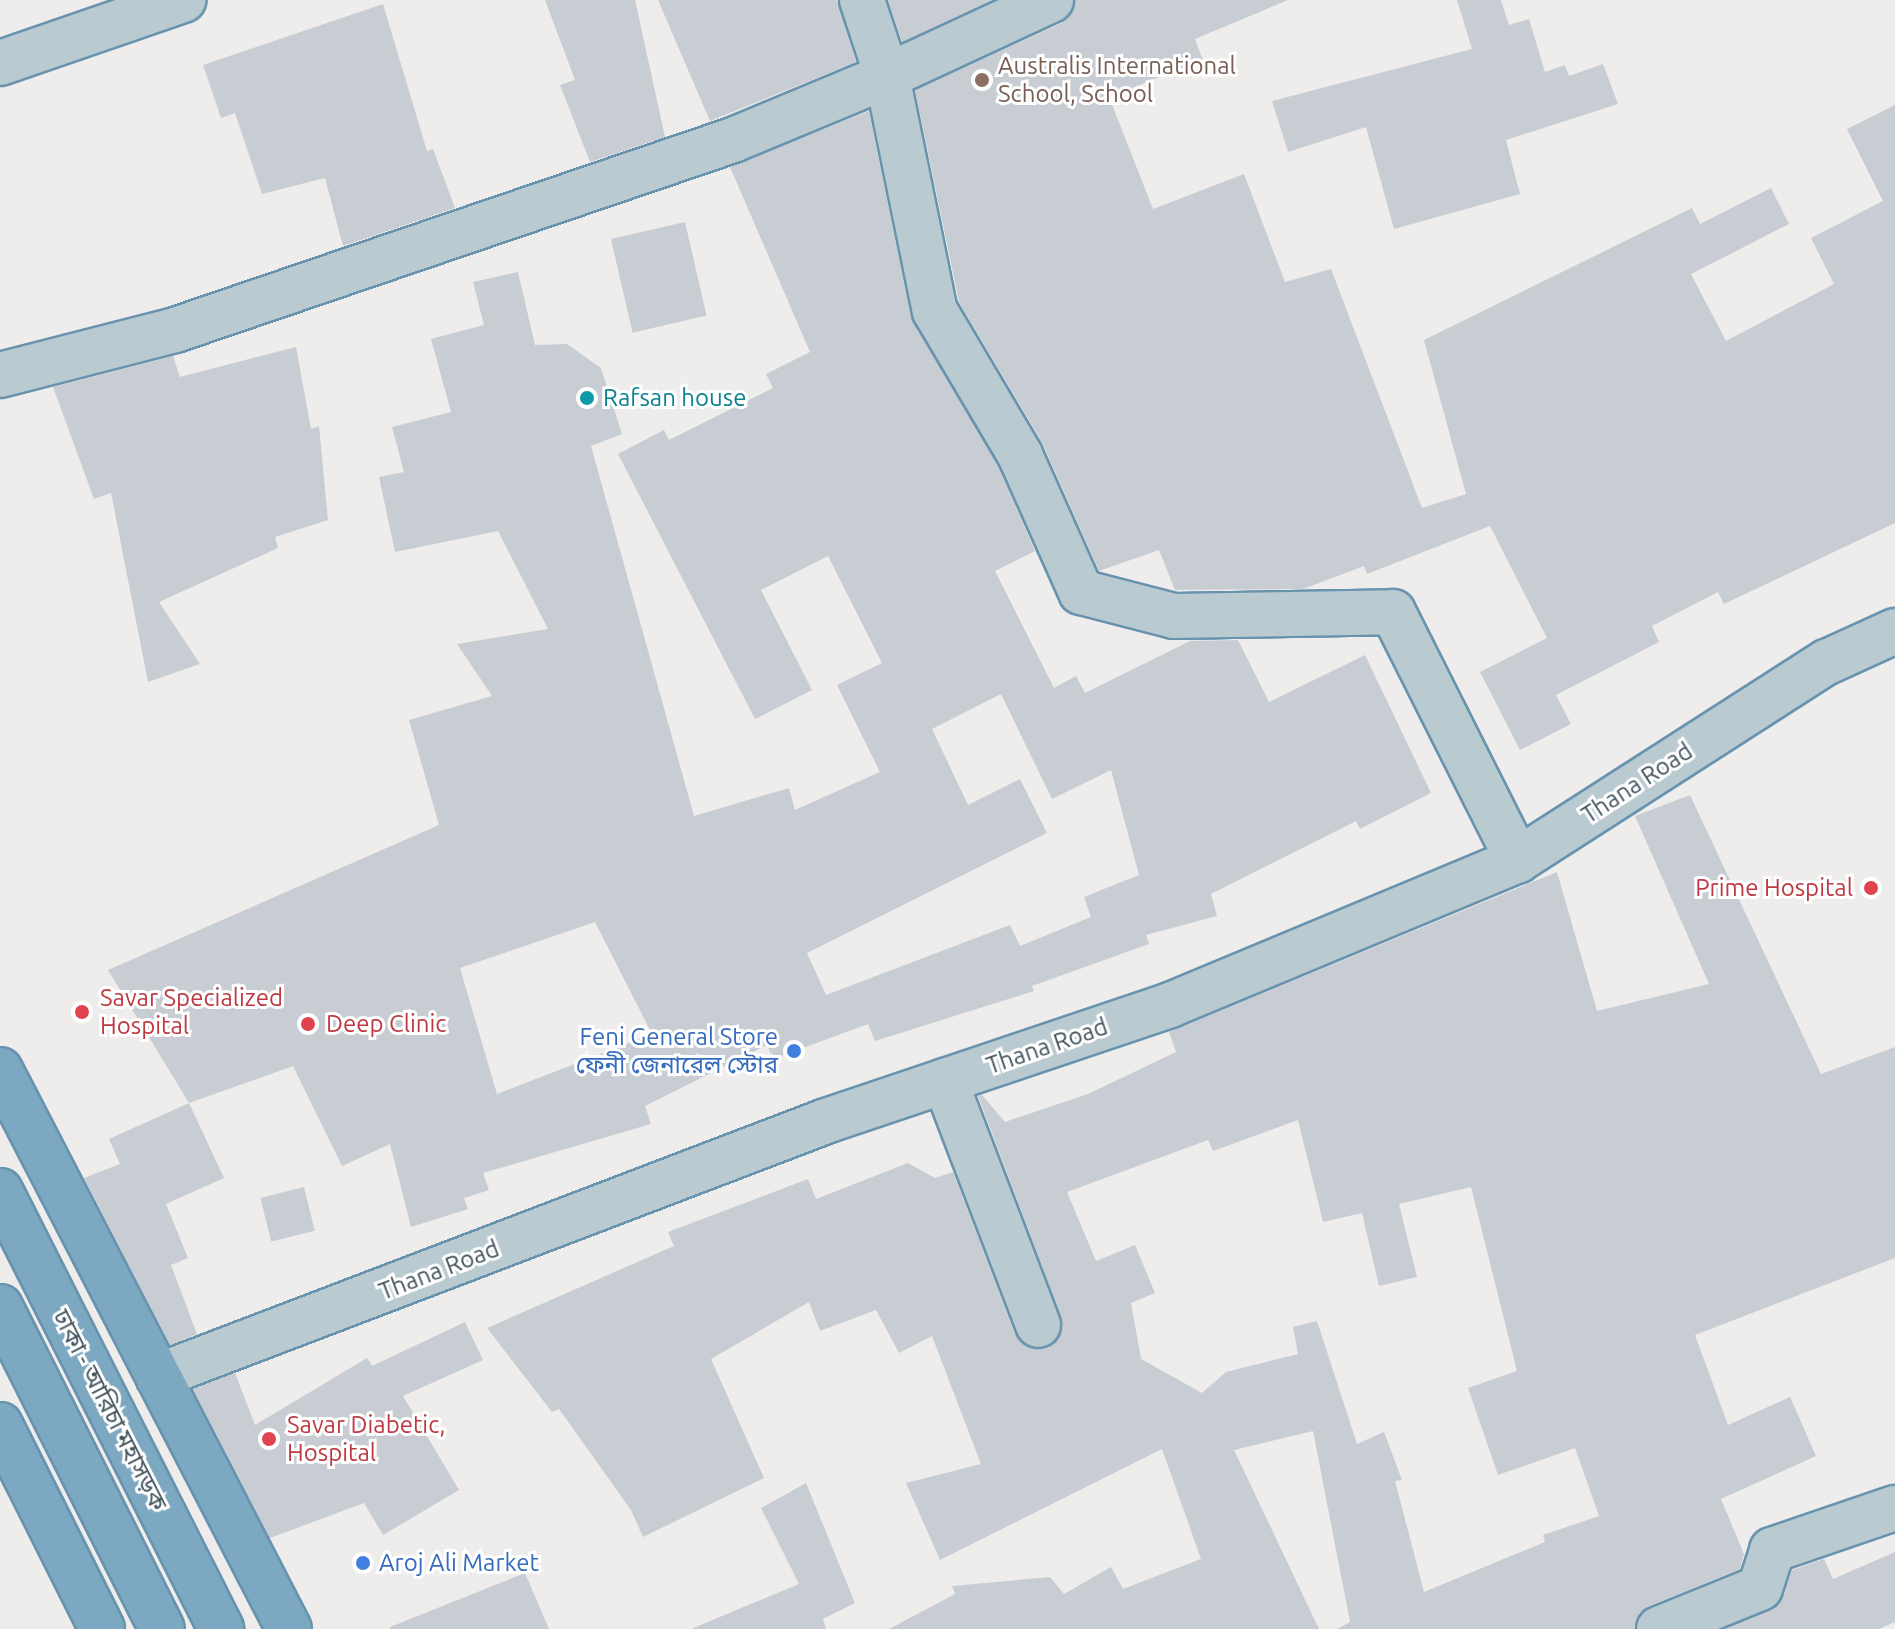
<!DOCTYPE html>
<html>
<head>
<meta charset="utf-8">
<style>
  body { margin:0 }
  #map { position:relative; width:1895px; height:1629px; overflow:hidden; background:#efecec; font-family:Ubuntu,"Noto Sans Bengali",sans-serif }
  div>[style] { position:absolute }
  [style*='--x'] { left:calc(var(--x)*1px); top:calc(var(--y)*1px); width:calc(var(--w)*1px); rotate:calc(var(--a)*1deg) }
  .building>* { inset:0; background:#c7cdd2; transform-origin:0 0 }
  .roads { filter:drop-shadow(2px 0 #6893ae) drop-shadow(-2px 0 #6893ae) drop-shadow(0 2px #6893ae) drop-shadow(0 -2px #6893ae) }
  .minor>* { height:44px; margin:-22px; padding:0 22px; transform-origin:22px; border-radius:22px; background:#bacad1 }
  .highway>* { height:44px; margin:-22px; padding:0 22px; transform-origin:22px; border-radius:22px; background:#7da8c2 }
  .dots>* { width:22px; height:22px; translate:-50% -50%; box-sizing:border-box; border:4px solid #fff; border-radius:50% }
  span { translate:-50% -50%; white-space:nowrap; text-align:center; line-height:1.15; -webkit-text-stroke:6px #fff; paint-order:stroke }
  .education-label { font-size:24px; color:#785e54 }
  .left { translate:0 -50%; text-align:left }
  .culture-label { font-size:24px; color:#0d838f }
  .street-label { font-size:24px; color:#42535c }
  .health-label { font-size:24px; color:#be3a42 }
  .right { translate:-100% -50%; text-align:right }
  .shop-label { font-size:24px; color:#366cbe }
</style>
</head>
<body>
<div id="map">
  <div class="building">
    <div style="clip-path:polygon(545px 0,635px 0,665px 137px,590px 162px,560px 85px,575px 80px)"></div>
    <div style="clip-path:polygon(658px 0,838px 0,856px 62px,710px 121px)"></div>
    <div style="clip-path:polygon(888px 0,992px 0,902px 42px)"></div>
    <div style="clip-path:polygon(1076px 0,1288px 0,1195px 39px,1203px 60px,1109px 97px,1153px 209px,1244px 174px,1285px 282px,1331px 269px,1422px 508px,1466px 494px,1424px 340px,1692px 208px,1700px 224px,1771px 188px,1789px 224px,1691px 274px,1726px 341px,1834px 284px,1811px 238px,1883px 201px,1847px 129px,1895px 105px,1895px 523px,1724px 604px,1718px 592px,1652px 626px,1659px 642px,1556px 695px,1571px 724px,1520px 750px,1480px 672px,1547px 638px,1490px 526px,1367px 574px,1364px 566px,1303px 589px,1175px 590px,1159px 550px,1099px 571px,1042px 442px,959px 302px,915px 90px,1062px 23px)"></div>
    <div style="clip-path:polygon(1457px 0,1501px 0,1509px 25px,1529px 19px,1545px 72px,1565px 65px,1569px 76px,1603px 64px,1618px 104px,1506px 140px,1520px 194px,1394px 229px,1366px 127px,1288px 152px,1272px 101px,1472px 49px)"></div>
    <div style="clip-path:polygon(383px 4px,427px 151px,433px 149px,455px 208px,343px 246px,325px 178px,262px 194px,235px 113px,221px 118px,203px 65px)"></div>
    <div style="clip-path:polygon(evenodd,869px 111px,911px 316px,998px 466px,1035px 551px,995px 571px,1054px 688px,1076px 676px,1085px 693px,1190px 641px,1238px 640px,1269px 702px,1365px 655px,1431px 793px,1360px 829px,1356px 821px,1211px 894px,1217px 916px,1146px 935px,1149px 944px,1032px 986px,1034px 991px,875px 1041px,868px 1024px,773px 1059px,767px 1045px,645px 1106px,651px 1124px,483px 1173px,489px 1190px,464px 1198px,468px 1209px,411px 1227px,390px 1144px,342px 1166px,293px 1066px,189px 1103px,224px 1178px,166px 1204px,188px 1258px,171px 1265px,197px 1334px,170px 1345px,84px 1178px,120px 1164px,109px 1139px,189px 1103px,108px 970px,439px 825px,409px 720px,492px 696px,457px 644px,548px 629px,498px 531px,395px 552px,379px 477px,404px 472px,392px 427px,451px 412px,431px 339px,484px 325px,473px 282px,518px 272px,535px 345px,567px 344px,601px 368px,622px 434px,591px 446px,694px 816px,789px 788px,795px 810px,880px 772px,837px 685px,882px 663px,828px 556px,761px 590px,812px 690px,755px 719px,618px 454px,664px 430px,669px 440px,773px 388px,766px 374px,810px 352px,730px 167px,869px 111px,1001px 694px,1052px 799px,1111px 770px,1139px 875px,1084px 897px,1091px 917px,1020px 946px,1010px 925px,826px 995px,807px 953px,1047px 833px,1020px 779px,968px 805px,932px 729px,1001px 694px,869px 111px,595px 922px,652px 1034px,497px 1094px,460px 968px,595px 922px)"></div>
    <div style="left:685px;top:222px;width:96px;height:76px;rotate:77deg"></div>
    <div style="clip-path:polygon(296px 347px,311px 429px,319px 426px,328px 520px,275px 537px,278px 548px,159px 602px,200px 664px,148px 682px,111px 493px,94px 499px,53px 387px,173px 356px,180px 377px)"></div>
    <div style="clip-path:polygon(evenodd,1690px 795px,1821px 1074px,1895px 1047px,1895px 1258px,1695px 1335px,1728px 1425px,1790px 1397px,1816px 1456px,1721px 1499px,1744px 1554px,1740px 1569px,1649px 1606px,1639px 1614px,1635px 1629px,1337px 1629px,1350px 1622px,1313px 1431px,1234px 1450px,1319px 1629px,889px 1629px,955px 1594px,952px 1586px,1050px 1577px,1064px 1594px,1111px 1567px,1123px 1589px,1201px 1559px,1162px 1449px,940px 1560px,906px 1483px,981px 1464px,932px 1336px,899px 1353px,876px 1310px,820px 1331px,809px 1302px,711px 1359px,764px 1478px,643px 1537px,631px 1510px,559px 1409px,552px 1412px,487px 1328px,674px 1246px,668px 1232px,808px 1179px,816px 1199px,908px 1163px,935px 1178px,953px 1172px,1015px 1334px,1033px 1349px,1048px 1348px,1062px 1330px,1061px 1316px,978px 1096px,982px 1095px,1005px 1122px,1088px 1094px,1176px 1052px,1169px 1032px,1557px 872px,1597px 1011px,1709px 984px,1635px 816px,1690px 795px,1298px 1120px,1323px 1222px,1362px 1213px,1379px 1286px,1417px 1277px,1399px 1204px,1471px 1187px,1517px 1371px,1468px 1388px,1498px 1475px,1575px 1448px,1599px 1516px,1543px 1535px,1545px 1542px,1424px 1592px,1395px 1481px,1402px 1480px,1384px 1432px,1357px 1444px,1317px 1321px,1293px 1327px,1298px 1354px,1226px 1372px,1202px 1393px,1141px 1359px,1131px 1303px,1155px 1293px,1135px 1245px,1096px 1261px,1067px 1192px,1208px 1140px,1213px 1151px,1298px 1120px)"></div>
    <div style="left:304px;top:1187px;width:45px;height:45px;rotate:76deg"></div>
    <div style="clip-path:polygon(465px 1322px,483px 1360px,403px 1396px,459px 1490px,383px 1535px,364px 1503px,270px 1538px,193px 1389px,235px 1373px,255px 1425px,367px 1358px,372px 1366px)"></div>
    <div style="clip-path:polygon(806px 1483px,855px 1603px,823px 1619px,826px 1629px,691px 1629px,799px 1584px,761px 1508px)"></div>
    <div style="clip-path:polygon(1895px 1552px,1895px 1622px,1879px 1629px,1725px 1629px,1778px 1605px,1792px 1570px,1824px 1559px,1833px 1579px)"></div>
    <div style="clip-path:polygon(525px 1573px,549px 1629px,390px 1629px,390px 1627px)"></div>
  </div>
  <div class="roads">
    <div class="minor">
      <div style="--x:1051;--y:0;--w:181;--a:155.1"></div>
      <div style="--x:887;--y:76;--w:240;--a:78.5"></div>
      <div style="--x:935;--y:311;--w:167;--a:59.4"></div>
      <div style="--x:1020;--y:455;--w:150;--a:66"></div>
      <div style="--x:1081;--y:592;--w:96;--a:14.5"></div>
      <div style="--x:1174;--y:616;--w:219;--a:-1"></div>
      <div style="--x:1393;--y:612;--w:278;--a:63.3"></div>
      <div style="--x:0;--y:63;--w:194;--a:-19"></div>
      <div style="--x:0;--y:375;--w:181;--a:-14.4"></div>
      <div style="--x:175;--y:330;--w:589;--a:-18.8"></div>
      <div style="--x:733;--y:140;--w:167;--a:-22.6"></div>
      <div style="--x:887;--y:76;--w:80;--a:-108.2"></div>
      <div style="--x:945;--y:1081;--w:261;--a:69.1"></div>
      <div style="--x:158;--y:1376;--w:715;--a:-20.89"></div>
      <div style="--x:826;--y:1121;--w:363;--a:-18.6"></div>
      <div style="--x:1170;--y:1005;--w:377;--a:-22.6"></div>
      <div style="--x:1518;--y:860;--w:367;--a:-32.7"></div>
      <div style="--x:1827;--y:662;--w:75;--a:-24.5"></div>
      <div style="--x:1659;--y:1629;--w:109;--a:-22.1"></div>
      <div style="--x:1760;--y:1588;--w:40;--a:-72"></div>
      <div style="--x:1772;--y:1550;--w:130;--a:-18.9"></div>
    </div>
    <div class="highway">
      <div style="--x:0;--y:1070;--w:629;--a:62.66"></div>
      <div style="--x:0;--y:1191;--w:491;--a:63.2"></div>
      <div style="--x:0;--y:1307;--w:360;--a:63.3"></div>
      <div style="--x:0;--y:1425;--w:228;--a:63.4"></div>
    </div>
  </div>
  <div class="dots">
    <div style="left:982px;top:80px;background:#8d6e63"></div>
    <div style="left:587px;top:398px;background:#0f9aa8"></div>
    <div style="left:1871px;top:888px;background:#e0444e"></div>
    <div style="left:82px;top:1012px;background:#e0444e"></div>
    <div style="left:308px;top:1024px;background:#e0444e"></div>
    <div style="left:794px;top:1051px;background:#3f7fe0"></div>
    <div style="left:269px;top:1439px;background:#e0444e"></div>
    <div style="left:363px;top:1563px;background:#3f7fe0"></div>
  </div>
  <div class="education-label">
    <span class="left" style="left:998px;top:80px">Australis International<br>School, School</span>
  </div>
  <div class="culture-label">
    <span class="left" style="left:603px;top:398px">Rafsan house</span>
  </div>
  <div class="street-label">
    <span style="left:1637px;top:783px;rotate:-33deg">Thana Road</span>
    <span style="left:1047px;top:1046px;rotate:-19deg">Thana Road</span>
    <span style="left:439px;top:1270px;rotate:-21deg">Thana Road</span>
    <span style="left:110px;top:1410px;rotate:63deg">ঢাকা - আরিচা মহাসড়ক</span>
  </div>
  <div class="health-label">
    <span class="right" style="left:1853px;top:888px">Prime Hospital</span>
    <span class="left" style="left:100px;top:1012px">Savar Specialized<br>Hospital</span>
    <span class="left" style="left:326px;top:1024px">Deep Clinic</span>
    <span class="left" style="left:287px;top:1439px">Savar Diabetic,<br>Hospital</span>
  </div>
  <div class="shop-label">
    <span class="right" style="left:778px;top:1051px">Feni General Store<br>ফেনী জেনারেল স্টোর</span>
    <span class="left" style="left:379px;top:1563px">Aroj Ali Market</span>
  </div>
</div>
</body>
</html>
